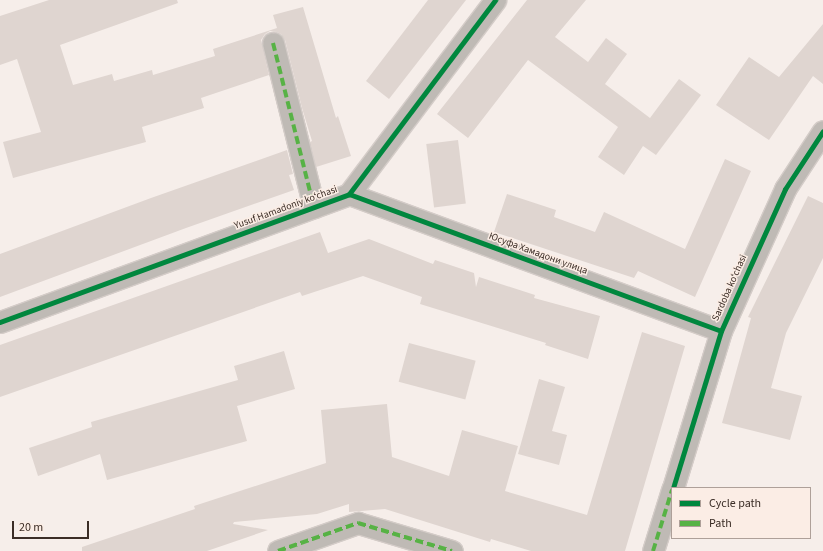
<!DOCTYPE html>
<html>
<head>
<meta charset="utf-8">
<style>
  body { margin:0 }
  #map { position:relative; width:823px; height:551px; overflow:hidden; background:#f6eeea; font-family:"Source Sans 3",sans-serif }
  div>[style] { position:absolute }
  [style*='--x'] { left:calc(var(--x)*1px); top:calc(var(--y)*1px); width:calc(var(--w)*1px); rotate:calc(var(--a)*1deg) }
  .building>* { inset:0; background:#dfd5d0; transform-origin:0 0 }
  .roads { filter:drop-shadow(1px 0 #d4ccc8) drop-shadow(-1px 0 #d4ccc8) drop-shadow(0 1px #d4ccc8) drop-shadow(0 -1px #d4ccc8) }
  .minor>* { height:21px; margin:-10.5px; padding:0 10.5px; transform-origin:10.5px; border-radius:10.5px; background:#bfbab5 }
  .quiet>* { height:4px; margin-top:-2px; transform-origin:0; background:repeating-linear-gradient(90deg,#57b245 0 8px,transparent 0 12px) }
  .cycleway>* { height:5px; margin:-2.5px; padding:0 2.5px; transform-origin:2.5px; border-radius:2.5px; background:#00873e }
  span { translate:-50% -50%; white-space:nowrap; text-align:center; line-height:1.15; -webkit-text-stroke:3px #fbede5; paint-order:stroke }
  .street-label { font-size:10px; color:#3b2d26 }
  .legend { position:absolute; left:671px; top:487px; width:140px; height:52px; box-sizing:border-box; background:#fbede5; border:1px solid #aea099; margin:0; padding:5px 7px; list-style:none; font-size:12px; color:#3b2d26 }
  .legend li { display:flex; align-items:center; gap:8px; height:20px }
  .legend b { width:20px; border:1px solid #aea099 }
  .scale { position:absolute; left:12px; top:521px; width:77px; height:18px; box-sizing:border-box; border:2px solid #3b2d26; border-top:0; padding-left:5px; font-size:12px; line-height:14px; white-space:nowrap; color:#3b2d26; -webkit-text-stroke:3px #fbede5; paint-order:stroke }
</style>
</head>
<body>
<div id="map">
  <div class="building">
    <div style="clip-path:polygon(49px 0,177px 0,178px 3px,60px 45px,73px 85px,112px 74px,114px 81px,152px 70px,153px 75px,215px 56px,213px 49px,277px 28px,273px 15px,303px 7px,336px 118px,338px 116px,351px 156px,316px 167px,310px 142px,312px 141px,302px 108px,285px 40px,281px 34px,277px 32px,270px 31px,265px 34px,261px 40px,269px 75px,201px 98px,204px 108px,142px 127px,146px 142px,13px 178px,3px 142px,41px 132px,17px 59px,0 65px,0 16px)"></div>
    <div style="clip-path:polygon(428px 0,466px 0,389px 99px,366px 81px)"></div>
    <div style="clip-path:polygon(527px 0,586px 0,555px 37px,588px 62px,606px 38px,627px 54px,605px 84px,650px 118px,679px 79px,701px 95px,656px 155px,643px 146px,624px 175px,598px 157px,618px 127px,528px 60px,468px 138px,437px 114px)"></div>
    <div style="clip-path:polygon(823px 24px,823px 84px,813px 76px,769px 140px,716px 105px,749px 57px,779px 77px)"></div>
    <div style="left:458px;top:140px;width:64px;height:32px;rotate:83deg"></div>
    <div style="clip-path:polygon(287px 150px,293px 174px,289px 175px,294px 190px,186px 228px,0 297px,0 254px,151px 198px)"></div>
    <div style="clip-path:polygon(725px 159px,751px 171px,695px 297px,638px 271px,634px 278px,494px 232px,507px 194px,556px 210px,554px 217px,595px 232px,604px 212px,685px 249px)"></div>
    <div style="clip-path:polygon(808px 196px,823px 203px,823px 258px,786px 333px,771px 388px,802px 396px,790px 440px,722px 423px,751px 318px,748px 317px)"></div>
    <div style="clip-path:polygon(320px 232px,328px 253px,369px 239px,433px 264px,435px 260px,474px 273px,476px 287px,479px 277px,535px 295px,534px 298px,600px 316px,588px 359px,545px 345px,546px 343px,420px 304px,422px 297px,363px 276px,302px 296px,300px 292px,0 397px,0 345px)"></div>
    <div style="clip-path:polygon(642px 332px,685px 346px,625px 551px,531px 551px,491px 539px,490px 542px,385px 509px,349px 512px,349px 504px,317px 514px,234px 522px,233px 524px,268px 530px,207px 551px,82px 551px,82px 547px,195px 509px,194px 506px,326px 463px,321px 410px,387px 404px,392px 457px,449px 476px,462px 430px,518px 446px,505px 491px,587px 515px)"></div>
    <div style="left:409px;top:343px;width:69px;height:40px;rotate:15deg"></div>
    <div style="clip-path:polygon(284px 351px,295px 389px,237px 406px,247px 441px,107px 480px,100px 454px,38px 476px,29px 448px,92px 427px,91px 422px,238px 380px,234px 366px)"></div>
    <div style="clip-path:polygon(539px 379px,565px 387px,552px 431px,567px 435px,559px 465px,518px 454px)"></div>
  </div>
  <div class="roads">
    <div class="minor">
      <div style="--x:273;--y:43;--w:169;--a:76"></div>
      <div style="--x:349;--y:194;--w:396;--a:20.2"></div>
      <div style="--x:0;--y:322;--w:372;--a:-20.1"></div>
      <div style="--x:349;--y:194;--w:243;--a:-53"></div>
      <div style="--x:673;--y:488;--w:164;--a:-73"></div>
      <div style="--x:721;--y:331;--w:156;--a:-65.7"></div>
      <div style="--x:785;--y:189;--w:69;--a:-56.8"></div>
      <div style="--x:278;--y:551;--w:85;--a:-19.3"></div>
      <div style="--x:358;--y:523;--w:98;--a:16.6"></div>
      <div style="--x:653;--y:551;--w:64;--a:-72.7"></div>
    </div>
  </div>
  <div class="quiet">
    <div style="--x:273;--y:43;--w:169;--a:76"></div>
    <div style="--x:278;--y:551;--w:85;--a:-19.3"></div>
    <div style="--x:358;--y:523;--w:98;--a:16.6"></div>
    <div style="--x:653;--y:551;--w:64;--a:-72.7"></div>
  </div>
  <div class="cycleway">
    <div style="--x:349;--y:194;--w:396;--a:20.2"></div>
    <div style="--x:0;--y:322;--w:372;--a:-20.1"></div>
    <div style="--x:349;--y:194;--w:243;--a:-53"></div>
    <div style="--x:673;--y:488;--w:164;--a:-73"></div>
    <div style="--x:721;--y:331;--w:156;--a:-65.7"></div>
    <div style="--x:785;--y:189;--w:69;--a:-56.8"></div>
  </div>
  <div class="street-label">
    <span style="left:286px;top:208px;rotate:-20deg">Yusuf Hamadoniy koʻchasi</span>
    <span style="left:538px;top:254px;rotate:20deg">Юсуфа Хамадони улица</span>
    <span style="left:730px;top:288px;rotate:-66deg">Sardoba koʻchasi</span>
  </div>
  <ul class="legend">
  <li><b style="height:5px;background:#00873e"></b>Cycle path</li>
  <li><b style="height:5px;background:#57b245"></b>Path</li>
  </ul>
  <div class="scale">20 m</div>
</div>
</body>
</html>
